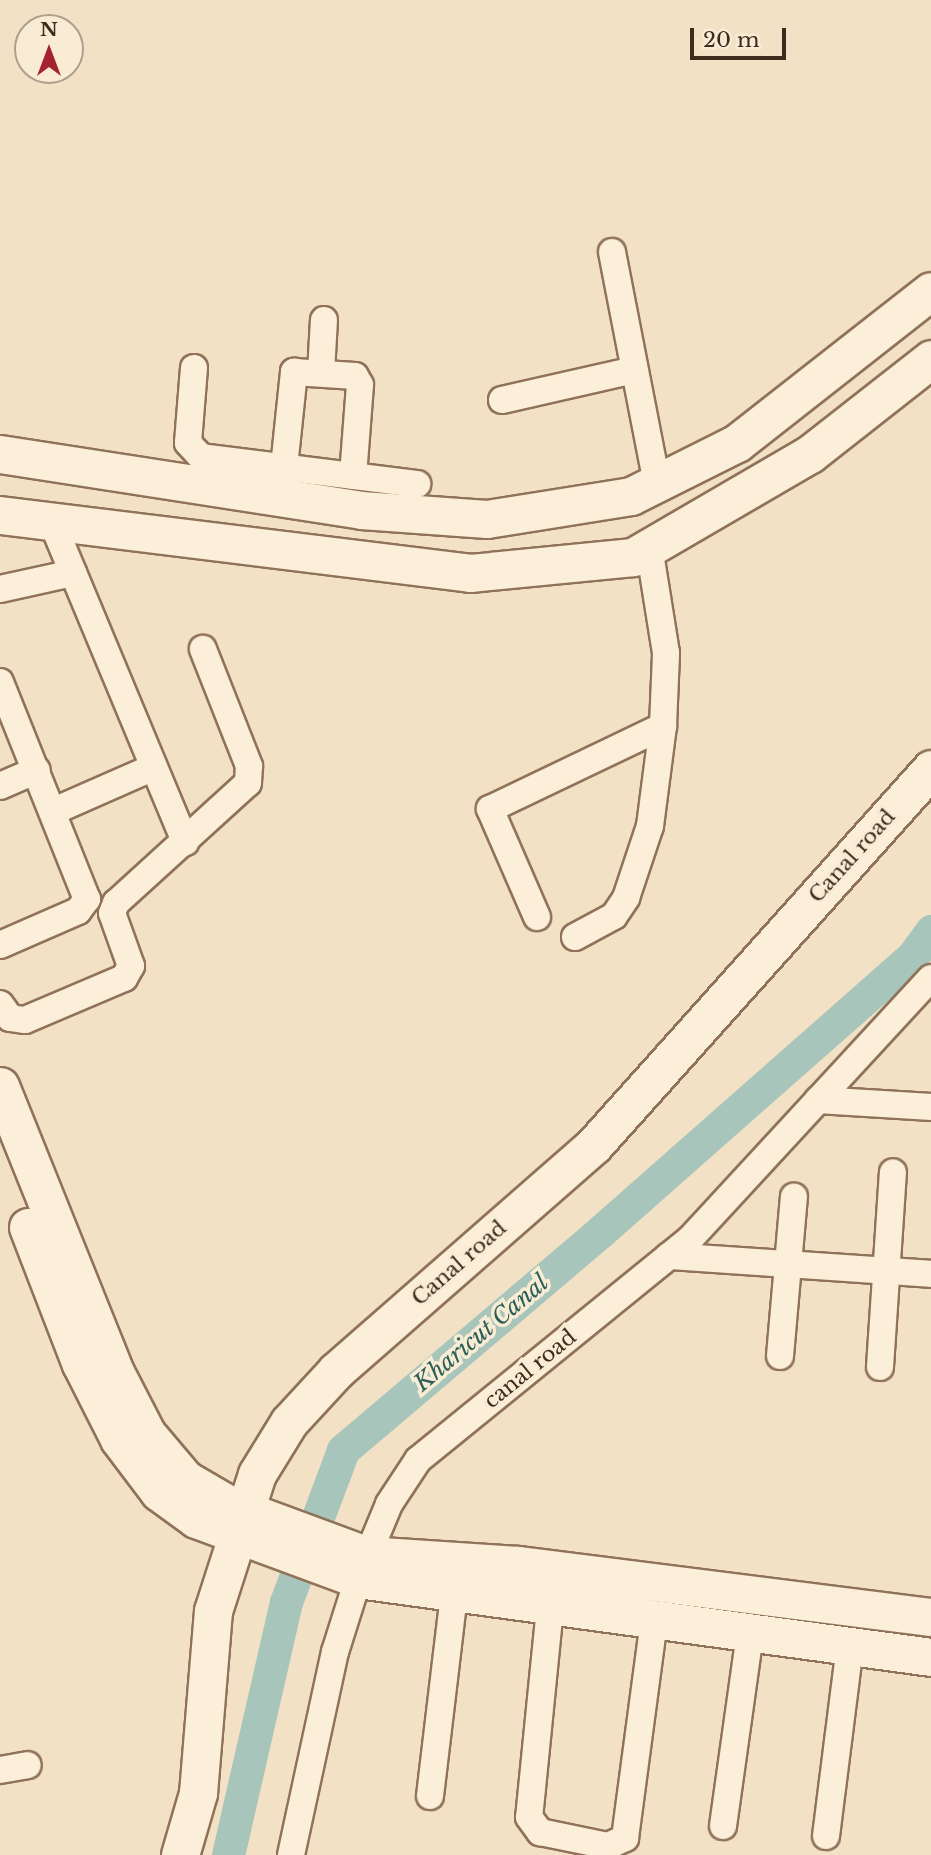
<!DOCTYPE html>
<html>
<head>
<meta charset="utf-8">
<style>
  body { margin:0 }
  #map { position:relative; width:931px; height:1855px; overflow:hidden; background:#f2e1c5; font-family:"Libre Baskerville",serif }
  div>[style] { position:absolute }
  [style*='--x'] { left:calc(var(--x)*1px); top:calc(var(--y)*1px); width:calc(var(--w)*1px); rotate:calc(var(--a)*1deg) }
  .canal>* { height:33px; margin:-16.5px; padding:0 16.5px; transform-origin:16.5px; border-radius:16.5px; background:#a7c5ba }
  .roads { filter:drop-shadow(2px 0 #8f7259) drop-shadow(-2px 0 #8f7259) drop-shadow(0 2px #8f7259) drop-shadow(0 -2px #8f7259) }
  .street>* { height:26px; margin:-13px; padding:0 13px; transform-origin:13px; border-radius:13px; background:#fcefd9 }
  .secondary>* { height:37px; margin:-18.5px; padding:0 18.5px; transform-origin:18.5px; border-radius:18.5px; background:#fcefd9 }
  span { translate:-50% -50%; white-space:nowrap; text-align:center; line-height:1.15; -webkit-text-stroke:7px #f9ecd5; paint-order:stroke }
  .street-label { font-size:21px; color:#3e2b1e }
  .water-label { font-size:23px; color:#2c5f58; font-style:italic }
  .north { position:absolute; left:14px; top:14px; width:70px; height:70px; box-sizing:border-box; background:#f9ecd5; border:2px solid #ae9f8c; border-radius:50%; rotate:0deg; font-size:19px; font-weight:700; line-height:28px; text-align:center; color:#3e2b1e }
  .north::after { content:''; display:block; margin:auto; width:24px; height:32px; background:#a4232e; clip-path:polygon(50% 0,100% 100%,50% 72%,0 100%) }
  .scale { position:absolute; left:690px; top:28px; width:96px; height:32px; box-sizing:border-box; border:4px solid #3e2b1e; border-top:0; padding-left:9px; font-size:21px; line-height:24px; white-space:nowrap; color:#3e2b1e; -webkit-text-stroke:5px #f9ecd5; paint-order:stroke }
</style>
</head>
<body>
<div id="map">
  <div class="canal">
    <div style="--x:228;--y:1855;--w:260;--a:-77.1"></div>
    <div style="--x:286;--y:1602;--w:162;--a:-69.4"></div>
    <div style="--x:343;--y:1450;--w:337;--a:-40.3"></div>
    <div style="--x:600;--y:1232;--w:417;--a:-41.4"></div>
    <div style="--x:913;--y:956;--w:31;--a:-54"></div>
  </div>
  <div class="roads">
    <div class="street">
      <div style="--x:612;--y:252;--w:235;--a:79"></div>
      <div style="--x:194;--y:368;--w:75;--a:94.6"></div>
      <div style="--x:188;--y:443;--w:19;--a:47"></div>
      <div style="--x:201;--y:457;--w:218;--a:7.1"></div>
      <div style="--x:321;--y:373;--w:53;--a:-86.8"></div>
      <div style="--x:502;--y:400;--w:135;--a:-12.8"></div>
      <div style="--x:284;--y:467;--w:96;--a:-84"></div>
      <div style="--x:294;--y:372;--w:61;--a:3.8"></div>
      <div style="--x:355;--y:376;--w:10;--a:61"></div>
      <div style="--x:360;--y:385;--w:91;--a:94.4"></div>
      <div style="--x:52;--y:522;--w:347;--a:67.4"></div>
      <div style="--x:0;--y:589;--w:75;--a:-12.4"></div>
      <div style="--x:0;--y:682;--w:234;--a:68.2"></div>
      <div style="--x:87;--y:899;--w:15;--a:127"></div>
      <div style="--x:78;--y:911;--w:85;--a:156.4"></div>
      <div style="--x:0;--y:786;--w:40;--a:-23.4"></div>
      <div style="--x:54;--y:811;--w:109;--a:-23.7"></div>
      <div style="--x:537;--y:917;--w:118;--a:-113.5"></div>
      <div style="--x:490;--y:809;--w:192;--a:-25.6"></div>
      <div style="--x:575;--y:937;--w:44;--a:-28.3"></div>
      <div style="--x:614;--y:916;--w:22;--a:-56"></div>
      <div style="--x:626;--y:898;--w:76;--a:-71.6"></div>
      <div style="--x:650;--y:826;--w:101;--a:-82.6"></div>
      <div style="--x:663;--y:726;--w:73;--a:-87.6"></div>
      <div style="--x:666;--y:653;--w:107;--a:-99.1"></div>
      <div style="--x:0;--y:1004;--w:17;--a:54"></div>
      <div style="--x:10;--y:1018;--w:15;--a:8"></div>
      <div style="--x:25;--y:1020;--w:108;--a:-23"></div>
      <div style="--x:124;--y:978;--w:14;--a:-60"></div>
      <div style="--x:131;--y:966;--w:56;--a:-109.7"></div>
      <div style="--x:112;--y:913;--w:11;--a:-68"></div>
      <div style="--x:116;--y:903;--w:178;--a:-42.3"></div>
      <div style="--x:248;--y:783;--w:17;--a:-87"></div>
      <div style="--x:249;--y:766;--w:126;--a:-111.5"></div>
      <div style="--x:818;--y:1100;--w:113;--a:3.5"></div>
      <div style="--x:669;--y:1256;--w:263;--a:3.9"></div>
      <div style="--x:780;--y:1356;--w:160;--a:-85"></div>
      <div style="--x:880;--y:1367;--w:195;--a:-86.2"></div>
      <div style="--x:550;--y:1608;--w:210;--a:95.7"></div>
      <div style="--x:529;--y:1817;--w:19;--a:54"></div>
      <div style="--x:540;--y:1832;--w:69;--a:11.6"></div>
      <div style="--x:608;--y:1846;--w:19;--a:-25"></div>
      <div style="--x:625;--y:1838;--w:219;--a:-82.4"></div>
      <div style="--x:0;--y:1770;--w:28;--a:-10"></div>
      <div style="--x:430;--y:1796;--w:202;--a:-83.2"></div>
      <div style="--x:723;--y:1826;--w:195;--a:-82"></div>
      <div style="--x:826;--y:1836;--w:192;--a:-82.8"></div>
      <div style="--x:291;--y:1855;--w:208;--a:-77.8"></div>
      <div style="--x:335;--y:1652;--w:77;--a:-72.5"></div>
      <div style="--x:358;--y:1579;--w:81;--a:-67.5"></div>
      <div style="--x:389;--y:1504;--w:53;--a:-56.6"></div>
      <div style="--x:418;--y:1460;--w:350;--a:-39.1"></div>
      <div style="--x:690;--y:1239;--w:355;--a:-47.3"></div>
    </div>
    <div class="secondary">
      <div style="--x:0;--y:454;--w:365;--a:8.8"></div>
      <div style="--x:361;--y:510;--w:126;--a:4.1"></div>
      <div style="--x:487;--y:519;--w:146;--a:-9.1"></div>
      <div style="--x:631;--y:496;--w:119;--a:-26.6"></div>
      <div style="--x:737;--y:443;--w:246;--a:-38.1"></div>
      <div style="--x:0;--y:515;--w:474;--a:7"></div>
      <div style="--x:470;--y:573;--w:164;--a:-5.6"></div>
      <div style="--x:633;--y:557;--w:205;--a:-30.2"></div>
      <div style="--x:810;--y:454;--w:154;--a:-38.1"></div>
      <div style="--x:0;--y:1086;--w:310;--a:68.1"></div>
      <div style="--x:116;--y:1374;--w:68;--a:62.7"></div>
      <div style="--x:147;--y:1434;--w:59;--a:49.8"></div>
      <div style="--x:185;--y:1479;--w:50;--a:30.2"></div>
      <div style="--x:228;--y:1504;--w:147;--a:20.3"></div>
      <div style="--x:366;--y:1555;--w:152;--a:3.8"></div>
      <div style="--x:518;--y:1565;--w:416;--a:7.2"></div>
      <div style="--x:28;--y:1227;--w:147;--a:68.9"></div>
      <div style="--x:81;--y:1364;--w:84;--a:63.1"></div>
      <div style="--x:119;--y:1439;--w:66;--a:53"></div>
      <div style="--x:159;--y:1492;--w:46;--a:36.1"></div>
      <div style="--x:196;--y:1519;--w:173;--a:20.3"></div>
      <div style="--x:358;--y:1579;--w:578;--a:7.75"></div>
      <div style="--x:180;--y:1855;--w:65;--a:-73.8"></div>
      <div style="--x:198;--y:1793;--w:183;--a:-85.3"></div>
      <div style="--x:213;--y:1611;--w:144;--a:-72.2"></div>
      <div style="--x:257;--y:1474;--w:61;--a:-58.4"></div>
      <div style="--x:289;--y:1422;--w:69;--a:-47.3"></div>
      <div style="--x:336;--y:1371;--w:343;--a:-41.2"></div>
      <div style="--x:594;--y:1145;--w:505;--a:-48.13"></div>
    </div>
  </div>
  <div class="street-label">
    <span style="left:852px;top:856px;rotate:-48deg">Canal road</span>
    <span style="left:459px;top:1263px;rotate:-41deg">Canal road</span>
    <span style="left:530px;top:1369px;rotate:-39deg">canal road</span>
  </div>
  <div class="water-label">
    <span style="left:481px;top:1333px;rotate:-40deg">Kharicut Canal</span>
  </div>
  <div class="north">N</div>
  <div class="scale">20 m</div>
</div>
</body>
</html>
